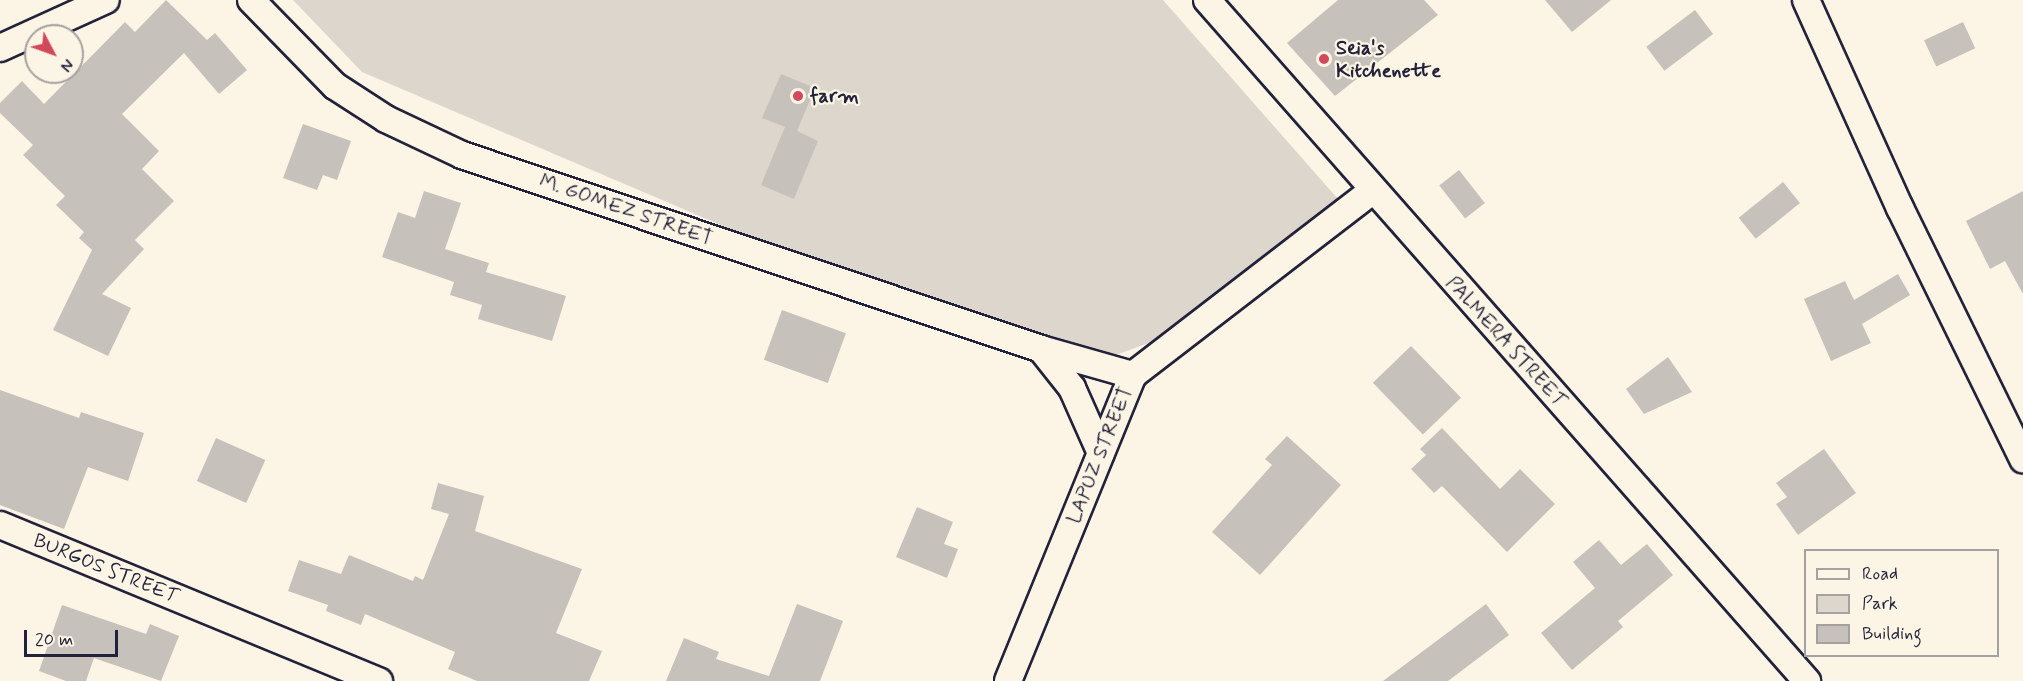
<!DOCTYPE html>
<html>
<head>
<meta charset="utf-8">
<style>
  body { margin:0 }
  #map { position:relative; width:2023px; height:681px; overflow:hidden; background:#fcf5e5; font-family:Mynerve,sans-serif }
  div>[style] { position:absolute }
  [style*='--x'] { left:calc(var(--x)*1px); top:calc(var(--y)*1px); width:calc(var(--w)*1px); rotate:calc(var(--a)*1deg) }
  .green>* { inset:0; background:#dcd6cc }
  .building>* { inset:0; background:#c6c1bb; transform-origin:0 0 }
  .roads { filter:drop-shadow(2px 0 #22223b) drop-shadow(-2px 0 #22223b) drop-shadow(0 2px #22223b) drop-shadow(0 -2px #22223b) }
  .street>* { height:26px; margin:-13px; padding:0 13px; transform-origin:13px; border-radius:13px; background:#fcf5e5 }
  .dots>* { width:16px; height:16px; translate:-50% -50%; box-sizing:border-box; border:3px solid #fcf5e5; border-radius:50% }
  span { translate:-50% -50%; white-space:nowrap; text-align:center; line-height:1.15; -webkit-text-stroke:4.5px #fcf5e5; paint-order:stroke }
  .poi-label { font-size:20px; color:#22223b; font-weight:700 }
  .left { translate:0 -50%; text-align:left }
  .street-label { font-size:20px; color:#22223b }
  .legend { position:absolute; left:1804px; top:549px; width:195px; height:108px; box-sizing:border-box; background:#fcf5e5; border:2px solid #a5a1a1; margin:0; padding:8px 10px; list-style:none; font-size:18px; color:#22223b }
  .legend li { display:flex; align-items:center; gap:12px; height:30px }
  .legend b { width:30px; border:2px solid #a5a1a1 }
  .north { position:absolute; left:24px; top:24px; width:60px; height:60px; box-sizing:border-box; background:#fcf5e5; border:2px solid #a5a1a1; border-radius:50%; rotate:131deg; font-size:16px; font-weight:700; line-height:24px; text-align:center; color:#22223b }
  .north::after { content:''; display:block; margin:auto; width:21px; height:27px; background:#d1495b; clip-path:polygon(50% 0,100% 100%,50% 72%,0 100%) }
  .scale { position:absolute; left:24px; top:630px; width:94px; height:27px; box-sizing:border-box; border:3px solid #22223b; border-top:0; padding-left:8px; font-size:18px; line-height:21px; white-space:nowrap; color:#22223b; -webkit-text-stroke:4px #fcf5e5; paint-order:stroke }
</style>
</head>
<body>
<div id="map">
  <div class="green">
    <div style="clip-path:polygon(293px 0,1163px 0,1353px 216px,1219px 317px,1097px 362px,772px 247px,362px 72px)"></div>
  </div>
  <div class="building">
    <div style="clip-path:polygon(166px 0,207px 40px,215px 33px,247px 70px,219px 94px,184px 53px,122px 114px,159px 151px,142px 169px,174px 201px,135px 240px,144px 249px,102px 294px,131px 308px,108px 356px,53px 330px,92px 250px,79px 238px,84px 232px,56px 205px,65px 196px,23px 155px,33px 145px,0 113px,0 103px,22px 81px,44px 104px,125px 22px,135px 32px)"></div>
    <div style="clip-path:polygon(1338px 0,1424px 0,1438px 15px,1335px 96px,1287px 43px)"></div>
    <div style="clip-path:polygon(1545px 0,1611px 0,1572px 32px)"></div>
    <div style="left:1695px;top:10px;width:30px;height:61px;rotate:53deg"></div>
    <div style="left:1963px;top:22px;width:29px;height:43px;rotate:65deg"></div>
    <div style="clip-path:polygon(781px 74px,815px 88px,797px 131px,818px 141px,794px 199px,761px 185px,785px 127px,762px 118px)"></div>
    <div style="clip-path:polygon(303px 124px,351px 141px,337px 180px,323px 175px,317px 190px,283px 178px)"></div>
    <div style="left:1459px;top:170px;width:42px;height:25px;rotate:52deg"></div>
    <div style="left:1783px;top:182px;width:27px;height:57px;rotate:51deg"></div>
    <div style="clip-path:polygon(424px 191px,461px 203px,445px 249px,489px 263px,486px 272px,566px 296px,552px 341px,478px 319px,482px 305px,450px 295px,454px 282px,382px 257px,398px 212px,415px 218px)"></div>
    <div style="clip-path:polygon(2023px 191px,2023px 294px,2005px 261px,1990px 269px,1966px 221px)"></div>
    <div style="clip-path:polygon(1898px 274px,1910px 295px,1862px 324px,1871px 343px,1831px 361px,1804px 299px,1845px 281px,1854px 300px)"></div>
    <div style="left:782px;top:310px;width:68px;height:53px;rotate:20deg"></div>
    <div style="left:1411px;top:346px;width:72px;height:53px;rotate:46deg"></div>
    <div style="clip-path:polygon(1668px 357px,1692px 392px,1644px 414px,1626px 389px)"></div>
    <div style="clip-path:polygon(0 390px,79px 418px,81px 412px,144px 433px,128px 481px,88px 467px,64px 529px,0 505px)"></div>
    <div style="clip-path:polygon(1442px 428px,1500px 489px,1520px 469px,1555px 504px,1507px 552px,1442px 486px,1434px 493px,1411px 469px,1426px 455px,1420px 449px)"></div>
    <div style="clip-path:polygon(1287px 436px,1341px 485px,1260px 575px,1212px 532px,1272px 465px,1265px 459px)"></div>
    <div style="left:216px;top:438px;width:54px;height:47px;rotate:24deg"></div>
    <div style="clip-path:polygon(1824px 449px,1856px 493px,1798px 535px,1776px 504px,1787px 497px,1776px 483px)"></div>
    <div style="clip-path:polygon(438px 483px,484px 496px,475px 531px,582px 569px,556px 633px,602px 651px,589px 681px,477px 681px,448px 669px,455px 652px,365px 614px,361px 625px,326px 611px,328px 605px,288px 591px,299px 560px,341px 574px,349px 555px,413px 581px,415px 576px,423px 580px,449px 514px,431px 509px)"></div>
    <div style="clip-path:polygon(917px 507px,953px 522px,944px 544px,958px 549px,947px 578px,896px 557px)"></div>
    <div style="clip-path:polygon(1599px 540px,1621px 565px,1647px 544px,1673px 575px,1618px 621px,1623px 627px,1572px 670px,1541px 633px,1595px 588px,1573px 562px)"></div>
    <div style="clip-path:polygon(797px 604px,843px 621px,820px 681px,666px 681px,684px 638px,719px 652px,716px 659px,769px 676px)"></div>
    <div style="clip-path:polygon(1486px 604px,1509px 635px,1448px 681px,1383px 681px)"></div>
    <div style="clip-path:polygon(62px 605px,146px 634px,150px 624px,179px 636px,161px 681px,94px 658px,86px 681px,66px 681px,39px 671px)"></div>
  </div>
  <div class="roads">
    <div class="street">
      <div style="--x:251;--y:0;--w:120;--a:45.7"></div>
      <div style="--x:335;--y:86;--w:61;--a:32.9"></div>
      <div style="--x:386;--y:119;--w:84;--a:25.3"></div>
      <div style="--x:462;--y:155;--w:611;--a:18.52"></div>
      <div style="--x:1041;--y:349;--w:96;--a:15.8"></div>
      <div style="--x:1207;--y:0;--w:908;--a:48.62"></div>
      <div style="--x:1806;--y:0;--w:228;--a:65.7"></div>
      <div style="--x:1900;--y:208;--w:280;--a:63.9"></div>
      <div style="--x:0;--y:48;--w:116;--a:-24.4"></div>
      <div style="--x:1041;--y:349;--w:50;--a:51.5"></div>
      <div style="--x:1072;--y:388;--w:71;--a:66"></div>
      <div style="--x:0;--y:525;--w:410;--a:22.4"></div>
      <div style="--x:1008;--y:681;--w:331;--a:-67.8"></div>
      <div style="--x:1133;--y:375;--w:302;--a:-37.6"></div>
    </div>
  </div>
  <div class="dots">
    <div style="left:1324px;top:59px;background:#d1495b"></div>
    <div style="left:798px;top:96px;background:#d1495b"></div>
  </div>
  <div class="poi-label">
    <span class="left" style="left:1336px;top:60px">Seia's<br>Kitchenette</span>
    <span class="left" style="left:810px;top:96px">farm</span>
  </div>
  <div class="street-label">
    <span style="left:626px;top:210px;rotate:19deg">M. GOMEZ STREET</span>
    <span style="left:1506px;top:342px;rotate:48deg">PALMERA STREET</span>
    <span style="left:1100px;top:455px;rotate:-68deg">LAPUZ STREET</span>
    <span style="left:106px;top:569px;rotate:22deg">BURGOS STREET</span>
  </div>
  <ul class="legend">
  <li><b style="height:8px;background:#fcf5e5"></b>Road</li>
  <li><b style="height:16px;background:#dcd6cc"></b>Park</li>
  <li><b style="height:16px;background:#c6c1bb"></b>Building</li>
  </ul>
  <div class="north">N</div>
  <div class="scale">20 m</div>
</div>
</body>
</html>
